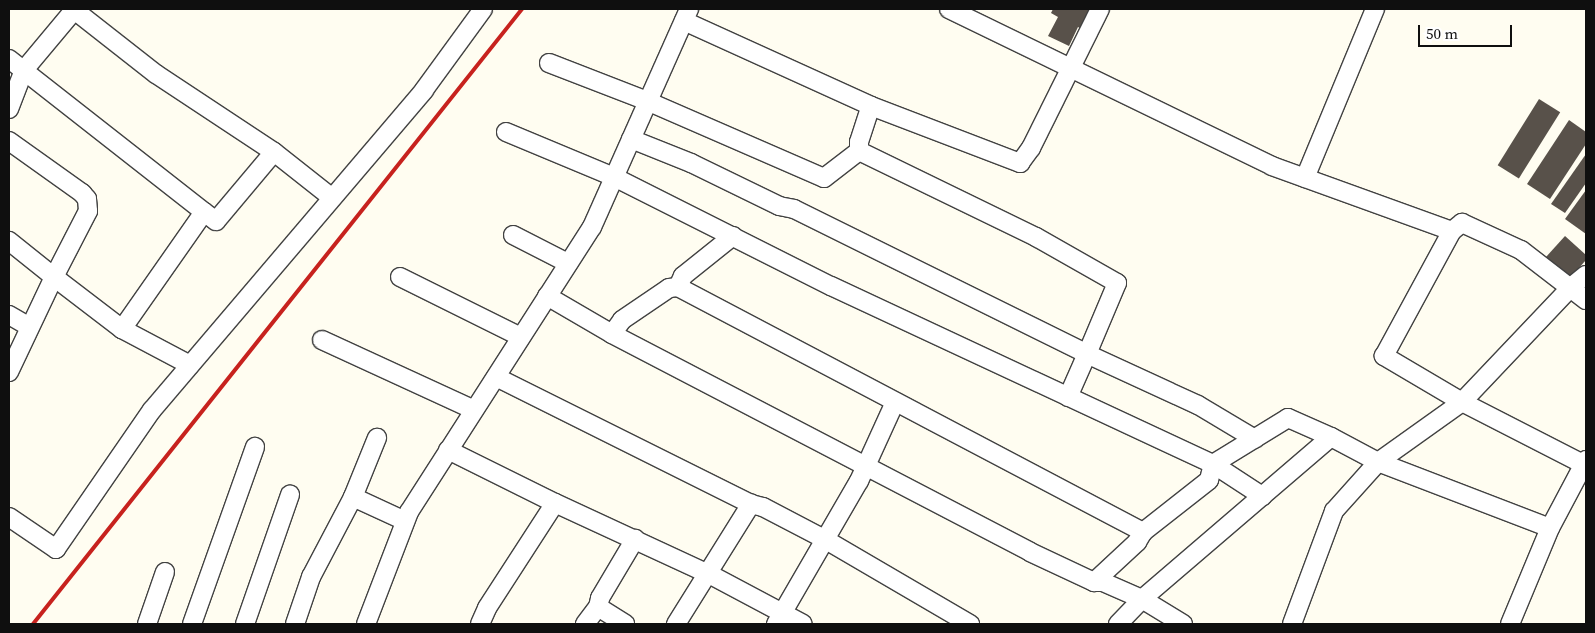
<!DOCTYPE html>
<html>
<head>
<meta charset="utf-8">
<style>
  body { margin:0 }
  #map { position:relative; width:1595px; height:633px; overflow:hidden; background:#fffdf1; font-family:"Source Serif 4",serif }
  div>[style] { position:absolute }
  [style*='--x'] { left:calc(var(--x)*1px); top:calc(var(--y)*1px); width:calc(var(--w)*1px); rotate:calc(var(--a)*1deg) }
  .building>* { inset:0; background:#58514a; transform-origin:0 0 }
  .roads { filter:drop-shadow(1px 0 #424242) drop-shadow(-1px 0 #424242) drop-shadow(0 1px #424242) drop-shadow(0 -1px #424242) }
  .minor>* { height:18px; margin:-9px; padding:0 9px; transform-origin:9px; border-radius:9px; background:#fff }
  .rail>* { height:4px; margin:-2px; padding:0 2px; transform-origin:2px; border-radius:2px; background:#c7221e }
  span { translate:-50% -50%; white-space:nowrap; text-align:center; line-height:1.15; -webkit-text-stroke:5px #fff; paint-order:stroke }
  .frame { position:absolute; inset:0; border:10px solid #0f0f0f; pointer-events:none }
  .scale { position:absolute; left:1418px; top:25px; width:94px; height:22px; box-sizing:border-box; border:2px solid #0f0f0f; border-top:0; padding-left:6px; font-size:15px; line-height:18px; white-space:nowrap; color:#0f0f0f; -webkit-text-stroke:4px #fff; paint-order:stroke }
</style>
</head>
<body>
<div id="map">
  <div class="building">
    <div style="clip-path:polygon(1053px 9px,1087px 9px,1092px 11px,1083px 30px,1078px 27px,1069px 46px,1048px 36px,1058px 17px,1051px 13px)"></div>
    <div style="left:1539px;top:99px;width:25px;height:78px;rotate:32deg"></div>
    <div style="clip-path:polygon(1569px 120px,1586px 132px,1586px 144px,1550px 199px,1527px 184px)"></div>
    <div style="clip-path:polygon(1586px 154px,1586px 183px,1565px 213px,1551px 204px)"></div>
    <div style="clip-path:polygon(1586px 190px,1586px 234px,1565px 219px)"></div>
    <div style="clip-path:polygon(1565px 236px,1586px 255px,1586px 260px,1570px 278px,1546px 257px)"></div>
  </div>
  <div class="roads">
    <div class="minor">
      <div style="--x:73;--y:9;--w:105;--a:38.1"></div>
      <div style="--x:156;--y:74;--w:141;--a:33.5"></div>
      <div style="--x:274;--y:152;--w:73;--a:38.3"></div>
      <div style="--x:949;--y:9;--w:359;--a:25.9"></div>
      <div style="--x:1272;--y:166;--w:191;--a:19.9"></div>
      <div style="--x:684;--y:21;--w:205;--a:24.4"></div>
      <div style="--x:871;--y:106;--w:160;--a:20.9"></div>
      <div style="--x:1020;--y:163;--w:19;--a:-54"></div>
      <div style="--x:1031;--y:148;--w:155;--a:-63.6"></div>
      <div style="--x:9;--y:59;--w:248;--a:38.1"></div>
      <div style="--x:204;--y:212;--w:143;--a:125"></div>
      <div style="--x:122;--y:329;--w:77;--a:27.9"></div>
      <div style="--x:549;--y:63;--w:105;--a:21.2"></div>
      <div style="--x:647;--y:101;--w:193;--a:23.5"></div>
      <div style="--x:824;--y:178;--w:44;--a:-37.6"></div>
      <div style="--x:9;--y:109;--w:42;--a:-69"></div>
      <div style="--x:24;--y:70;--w:80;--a:-50.1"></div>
      <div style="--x:506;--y:132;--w:117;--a:22.6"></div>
      <div style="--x:614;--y:177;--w:243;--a:26.7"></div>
      <div style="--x:831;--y:286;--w:421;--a:25"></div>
      <div style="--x:1213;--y:464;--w:88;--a:-31.5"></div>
      <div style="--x:1288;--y:418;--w:47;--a:23.8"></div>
      <div style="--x:1331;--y:437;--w:53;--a:28"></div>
      <div style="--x:1378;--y:462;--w:184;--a:21"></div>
      <div style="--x:631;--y:139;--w:65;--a:21.8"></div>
      <div style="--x:691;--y:163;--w:98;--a:26"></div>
      <div style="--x:779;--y:206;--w:15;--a:11"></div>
      <div style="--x:794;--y:209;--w:327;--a:26.3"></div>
      <div style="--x:1087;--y:354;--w:77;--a:-67.1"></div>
      <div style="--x:1117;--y:283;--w:93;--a:-150.4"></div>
      <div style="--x:1036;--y:237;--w:197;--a:-154.1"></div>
      <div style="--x:9;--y:141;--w:90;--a:35.5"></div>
      <div style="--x:82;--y:193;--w:8;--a:50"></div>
      <div style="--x:87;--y:199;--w:12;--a:85"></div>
      <div style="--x:88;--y:211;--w:74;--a:117.3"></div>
      <div style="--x:54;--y:277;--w:58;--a:-141.3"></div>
      <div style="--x:859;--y:151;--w:9;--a:-90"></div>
      <div style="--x:859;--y:142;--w:38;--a:-72"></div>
      <div style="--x:1305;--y:178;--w:183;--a:-67.5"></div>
      <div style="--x:204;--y:212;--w:15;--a:37"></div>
      <div style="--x:216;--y:221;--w:90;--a:-50"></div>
      <div style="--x:513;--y:235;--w:62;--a:27"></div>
      <div style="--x:400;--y:277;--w:135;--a:26.4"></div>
      <div style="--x:678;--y:287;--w:12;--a:-66"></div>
      <div style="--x:683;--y:276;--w:64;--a:-38.7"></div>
      <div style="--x:547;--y:296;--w:75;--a:30.3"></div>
      <div style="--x:612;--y:334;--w:471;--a:27.5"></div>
      <div style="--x:1030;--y:552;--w:71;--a:25.1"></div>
      <div style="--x:1094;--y:582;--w:9;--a:0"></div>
      <div style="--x:1103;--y:582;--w:43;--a:23.6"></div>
      <div style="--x:1142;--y:599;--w:48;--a:31.4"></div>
      <div style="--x:9;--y:315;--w:24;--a:30"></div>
      <div style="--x:612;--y:334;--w:17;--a:-54"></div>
      <div style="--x:622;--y:320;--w:57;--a:-34.2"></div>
      <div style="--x:669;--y:288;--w:9;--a:-6"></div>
      <div style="--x:678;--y:287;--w:526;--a:27.78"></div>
      <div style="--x:322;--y:340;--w:167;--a:24.7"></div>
      <div style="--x:9;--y:372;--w:105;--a:-64.7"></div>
      <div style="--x:54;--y:277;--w:86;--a:37.4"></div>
      <div style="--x:496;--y:377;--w:285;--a:26.5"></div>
      <div style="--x:751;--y:504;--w:12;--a:14"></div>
      <div style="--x:763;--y:507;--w:71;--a:27.6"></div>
      <div style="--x:826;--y:540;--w:167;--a:30.3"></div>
      <div style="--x:1068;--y:397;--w:47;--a:-66.2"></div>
      <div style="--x:1087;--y:354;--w:122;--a:24.7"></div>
      <div style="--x:1198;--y:405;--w:66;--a:30.8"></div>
      <div style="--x:448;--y:450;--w:119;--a:26.4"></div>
      <div style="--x:555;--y:503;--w:170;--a:24.8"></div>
      <div style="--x:709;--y:574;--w:106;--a:28"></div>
      <div style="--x:1583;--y:464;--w:136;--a:-152.9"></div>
      <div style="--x:1462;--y:402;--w:91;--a:-149.5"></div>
      <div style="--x:1384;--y:356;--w:142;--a:-61.5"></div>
      <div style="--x:1452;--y:231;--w:13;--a:-39"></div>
      <div style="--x:1462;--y:223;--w:65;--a:24.6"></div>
      <div style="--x:1521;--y:250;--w:82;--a:37.6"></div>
      <div style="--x:353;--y:497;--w:57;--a:24.8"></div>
      <div style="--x:9;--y:517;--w:57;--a:34.2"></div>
      <div style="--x:56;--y:549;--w:169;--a:-55.4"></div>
      <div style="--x:152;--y:410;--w:420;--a:-49.6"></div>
      <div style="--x:424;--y:90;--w:100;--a:-53.9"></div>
      <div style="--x:1094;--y:582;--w:59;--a:-42.9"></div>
      <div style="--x:1137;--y:542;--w:12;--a:-59"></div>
      <div style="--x:1143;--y:532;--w:84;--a:-38.2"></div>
      <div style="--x:1209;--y:480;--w:16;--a:-76"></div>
      <div style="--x:1213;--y:464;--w:59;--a:33.1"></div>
      <div style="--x:598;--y:607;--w:32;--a:32"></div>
      <div style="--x:147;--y:624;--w:55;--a:-70.9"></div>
      <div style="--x:192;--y:624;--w:188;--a:-70.4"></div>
      <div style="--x:245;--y:624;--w:137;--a:-70.8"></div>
      <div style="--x:295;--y:624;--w:50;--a:-71.2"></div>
      <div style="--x:311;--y:577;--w:90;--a:-62.3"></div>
      <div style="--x:353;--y:497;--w:64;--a:-67.9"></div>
      <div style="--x:366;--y:624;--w:120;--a:-69"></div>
      <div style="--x:409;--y:512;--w:339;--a:-57.3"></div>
      <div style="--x:592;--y:227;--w:239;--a:-66"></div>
      <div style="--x:480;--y:624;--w:17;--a:-66"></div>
      <div style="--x:487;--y:608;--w:125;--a:-57.1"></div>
      <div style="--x:585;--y:624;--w:21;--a:-53"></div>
      <div style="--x:598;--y:607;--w:9;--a:-77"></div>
      <div style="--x:600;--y:598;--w:69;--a:-59.3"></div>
      <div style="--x:676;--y:624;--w:142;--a:-58"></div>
      <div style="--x:776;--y:624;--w:165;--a:-59.9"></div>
      <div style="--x:859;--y:481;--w:87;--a:-65.5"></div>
      <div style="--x:1118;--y:624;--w:35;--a:-46"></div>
      <div style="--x:1142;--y:599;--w:249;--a:-40.6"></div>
      <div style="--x:1292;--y:624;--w:121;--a:-69.6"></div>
      <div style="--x:1334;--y:511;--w:66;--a:-48.1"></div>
      <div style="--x:1378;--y:462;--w:103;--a:-35.5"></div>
      <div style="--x:1462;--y:402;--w:158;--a:-46.5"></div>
      <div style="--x:1571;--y:287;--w:19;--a:-39"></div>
      <div style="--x:1510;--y:624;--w:104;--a:-67.4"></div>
      <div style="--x:1550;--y:528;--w:77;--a:-62.1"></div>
    </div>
  </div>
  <div class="rail">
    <div style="--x:33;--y:624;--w:786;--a:-51.51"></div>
  </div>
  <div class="frame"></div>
  <div class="scale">50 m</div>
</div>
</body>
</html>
